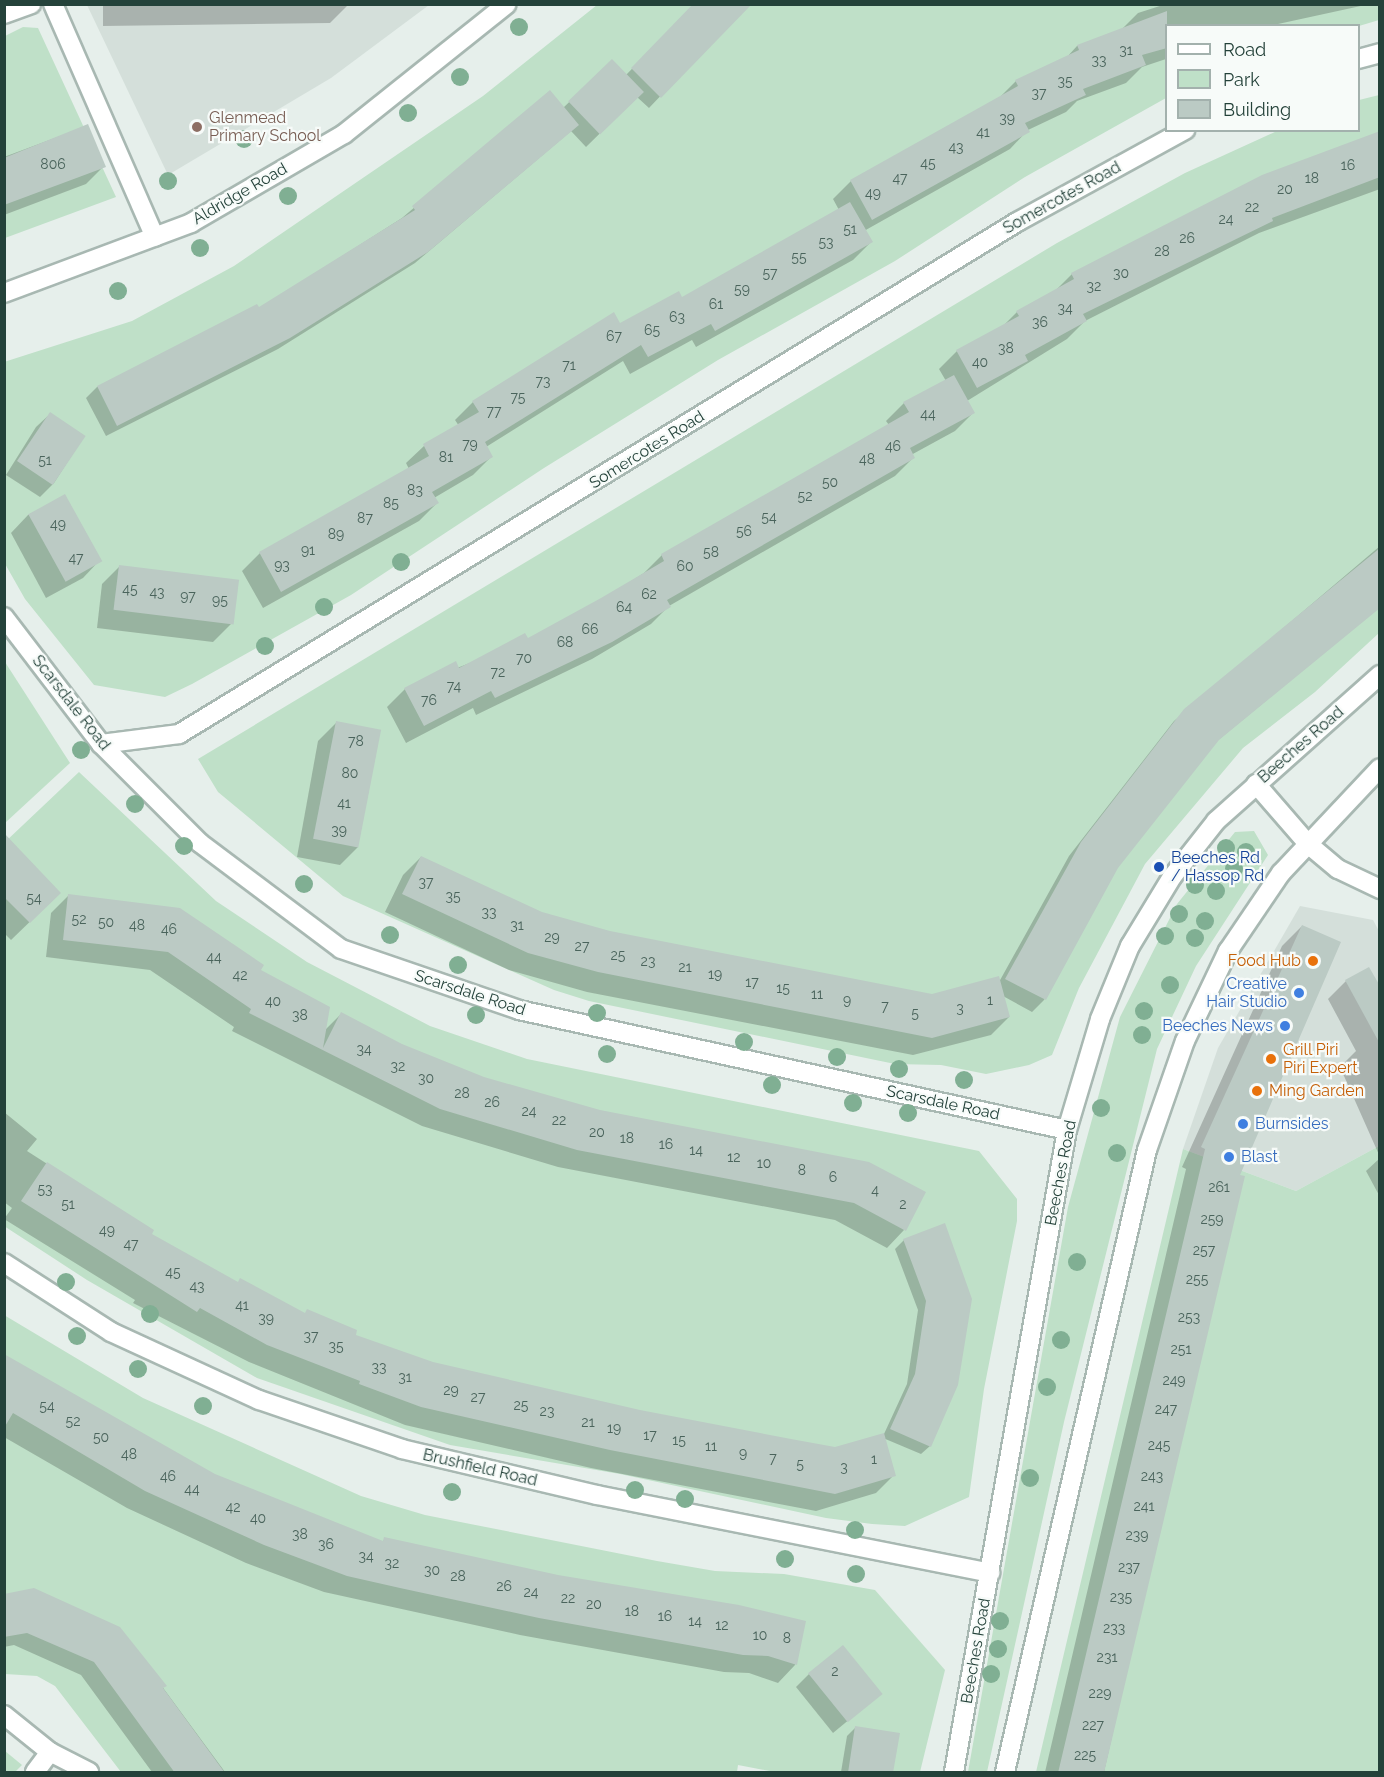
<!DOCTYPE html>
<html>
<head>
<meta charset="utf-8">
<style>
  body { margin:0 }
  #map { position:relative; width:1384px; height:1777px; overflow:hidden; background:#e6efeb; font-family:Raleway,sans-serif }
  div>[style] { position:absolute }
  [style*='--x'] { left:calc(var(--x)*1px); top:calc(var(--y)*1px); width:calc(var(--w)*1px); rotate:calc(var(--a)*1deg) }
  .built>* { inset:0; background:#d4dfda }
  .green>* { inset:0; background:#bfe0c8 }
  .shadow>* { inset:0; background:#0003 }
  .building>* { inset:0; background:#bbcac4; transform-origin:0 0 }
  .roads { filter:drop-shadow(2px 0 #a8b8b2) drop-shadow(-2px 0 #a8b8b2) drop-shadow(0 2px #a8b8b2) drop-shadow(0 -2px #a8b8b2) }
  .service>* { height:18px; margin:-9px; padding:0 9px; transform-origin:9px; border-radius:9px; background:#fff }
  .minor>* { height:18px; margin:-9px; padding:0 9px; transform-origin:9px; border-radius:9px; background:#fff }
  .tertiary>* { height:18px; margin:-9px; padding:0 9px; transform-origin:9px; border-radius:9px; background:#fff }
  .trees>* { width:18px; height:18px; margin:-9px; border-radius:50%; background:#80af93 }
  .dots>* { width:16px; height:16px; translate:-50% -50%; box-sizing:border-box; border:3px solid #f7fbf9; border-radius:50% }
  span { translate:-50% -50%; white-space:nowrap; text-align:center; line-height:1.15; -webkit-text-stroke:4.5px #f7fbf9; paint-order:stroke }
  .number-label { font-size:14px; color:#4a645c }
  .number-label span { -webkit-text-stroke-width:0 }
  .education-label { font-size:16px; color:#785e54 }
  .left { translate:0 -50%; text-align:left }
  .street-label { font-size:16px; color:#24423a }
  .transit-label { font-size:16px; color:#164399 }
  .food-label { font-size:16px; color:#c56008 }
  .right { translate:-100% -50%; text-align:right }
  .shop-label { font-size:16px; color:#366cbe }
  .frame { position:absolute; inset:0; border:6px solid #24423a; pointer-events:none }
  .legend { position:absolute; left:1165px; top:24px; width:195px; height:108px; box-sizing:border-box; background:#f7fbf9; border:2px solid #a3b1ad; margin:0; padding:8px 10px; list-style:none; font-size:18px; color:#24423a }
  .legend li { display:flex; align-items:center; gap:12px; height:30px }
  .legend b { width:30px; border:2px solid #a3b1ad }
</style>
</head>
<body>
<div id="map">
  <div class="built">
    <div style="clip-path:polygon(87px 5px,429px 5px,331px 78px,168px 175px)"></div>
    <div style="clip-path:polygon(1300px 906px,1373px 920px,1380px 933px,1379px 1146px,1296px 1191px,1183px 1149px,1218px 1048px)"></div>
  </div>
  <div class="green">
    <div style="clip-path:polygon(597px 5px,1379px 5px,1379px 20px,1359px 26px,1166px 26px,1166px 98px,1025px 177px,895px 261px,718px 360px,544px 468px,351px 595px,192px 684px,165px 697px,94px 685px,25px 599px,4px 562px,4px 362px,132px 321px,234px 266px,483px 96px)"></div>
    <div style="clip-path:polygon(23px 27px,38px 28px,116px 197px,5px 238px,5px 36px)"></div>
    <div style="clip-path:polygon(1379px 95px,1379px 633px,1315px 692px,1243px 748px,1145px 864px,1079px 988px,1052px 1055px,1029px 1065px,986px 1074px,941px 1065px,895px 1064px,589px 1001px,554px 990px,343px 896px,218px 792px,198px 759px,1057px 243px,1185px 173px,1277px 131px,1358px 130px,1359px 100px)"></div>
    <div style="clip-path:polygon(5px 662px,70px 763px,5px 823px,4px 823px)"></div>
    <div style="clip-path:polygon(79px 772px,216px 901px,307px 962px,430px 1026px,527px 1059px,979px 1151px,1017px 1199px,1017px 1221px,984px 1389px,969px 1497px,905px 1526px,872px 1524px,826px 1518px,620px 1474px,450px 1445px,257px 1378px,87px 1280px,4px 1226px,4px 843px)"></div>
    <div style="clip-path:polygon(1254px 831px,1268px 855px,1196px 966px,1157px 1049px,1064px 1422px,987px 1772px,968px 1772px,1068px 1207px,1120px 1017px,1177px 904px,1235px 832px)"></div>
    <div style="clip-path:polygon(1379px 1146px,1379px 1772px,1036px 1772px,1183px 1149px,1296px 1191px)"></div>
    <div style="clip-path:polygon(4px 1315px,143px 1398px,361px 1496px,425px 1515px,657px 1561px,715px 1571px,784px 1574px,875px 1590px,945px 1670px,920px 1772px,775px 1772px,738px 1765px,737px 1772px,121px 1772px,55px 1686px,37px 1676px,5px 1674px)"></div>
    <div style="clip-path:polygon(5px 1751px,22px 1765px,15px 1772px,5px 1772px)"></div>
  </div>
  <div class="shadow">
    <div style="clip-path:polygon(103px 4px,349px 4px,330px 23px,103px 26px)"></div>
    <div style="clip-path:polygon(695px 4px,748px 4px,649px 108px,637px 97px,586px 147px,571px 131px,415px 263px,278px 349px,106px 436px,86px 398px,97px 387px,259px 309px,402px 218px,549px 92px,563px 108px,612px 61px,626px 75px)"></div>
    <div style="clip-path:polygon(1166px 4px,1370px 4px,1269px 26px,1166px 26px,1166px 59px,1142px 67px,1126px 83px,1077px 101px,1066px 112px,1028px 130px,1010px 149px,864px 231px,871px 242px,853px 260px,696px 347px,692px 340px,630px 374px,623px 361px,486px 447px,491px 457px,473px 475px,434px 498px,437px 503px,419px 521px,263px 608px,242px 571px,260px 553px,409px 469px,406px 463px,424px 446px,459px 426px,455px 420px,473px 402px,620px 325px,681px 299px,839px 210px,833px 199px,851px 181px,1000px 97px,1016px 81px,1066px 58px,1077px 46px,1121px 30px,1138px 13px)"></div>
    <div style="clip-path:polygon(87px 126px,104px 166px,86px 184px,4px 215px,4px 157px)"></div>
    <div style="clip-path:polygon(1380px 134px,1380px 189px,1259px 233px,1085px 321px,1067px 339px,967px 401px,973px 413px,955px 431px,911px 455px,913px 458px,895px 476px,669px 606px,651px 624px,592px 659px,476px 715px,473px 708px,406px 743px,387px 707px,405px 689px,527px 640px,602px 600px,644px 573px,662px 555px,889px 425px,886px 421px,904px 403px,946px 381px,939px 369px,957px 351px,1001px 328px,1017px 312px,1055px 291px,1072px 274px,1263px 177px)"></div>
    <div style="clip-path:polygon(50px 414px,84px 436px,54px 483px,40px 497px,6px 475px,36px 427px)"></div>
    <div style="clip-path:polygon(65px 496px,100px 560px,83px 578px,46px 598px,11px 533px,28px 515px)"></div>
    <div style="clip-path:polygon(1380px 546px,1380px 607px,1212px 745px,1117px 867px,1044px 1000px,1032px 1012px,1003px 996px,1009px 1017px,991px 1035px,913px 1055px,587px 992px,509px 970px,385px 912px,403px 875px,421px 857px,542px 914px,609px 932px,932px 995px,999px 982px,1069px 856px,1174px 721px)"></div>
    <div style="clip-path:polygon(120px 566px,231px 624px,213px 642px,97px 628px,102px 584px)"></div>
    <div style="clip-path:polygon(336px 723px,358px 847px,340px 865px,297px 857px,318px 741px)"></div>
    <div style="clip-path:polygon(4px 835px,41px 911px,11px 940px,4px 933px)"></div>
    <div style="clip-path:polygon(69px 895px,259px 971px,324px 1031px,341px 1014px,401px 1046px,483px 1078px,600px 1112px,868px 1163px,904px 1230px,887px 1248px,835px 1220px,558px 1167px,422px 1126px,232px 1031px,234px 1027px,150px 970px,46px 957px,51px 913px)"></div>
    <div style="clip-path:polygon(1302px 926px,1238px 1176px,1104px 1772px,1045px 1772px,1186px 1169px,1182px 1167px,1282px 946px)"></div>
    <div style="clip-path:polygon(1346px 981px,1380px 992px,1380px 1157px,1340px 1067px,1356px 1051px,1328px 999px)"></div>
    <div style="clip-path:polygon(4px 1112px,37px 1139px,27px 1151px,152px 1231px,150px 1235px,237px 1283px,354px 1336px,432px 1364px,640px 1412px,835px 1449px,884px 1434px,907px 1384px,918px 1310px,895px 1249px,904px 1240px,944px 1225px,930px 1446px,921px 1454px,883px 1438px,894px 1475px,876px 1493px,816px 1511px,591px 1468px,405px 1425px,249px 1362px,133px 1303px,135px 1300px,4px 1219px,12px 1208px,4px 1202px)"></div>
    <div style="clip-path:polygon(1380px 1158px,1380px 1197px,1366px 1171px)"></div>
    <div style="clip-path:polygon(4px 1356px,214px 1475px,382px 1542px,385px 1539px,558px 1576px,804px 1622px,795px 1665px,778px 1683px,749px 1673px,724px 1672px,520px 1635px,324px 1592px,246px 1563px,127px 1508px,4px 1437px)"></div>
    <div style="clip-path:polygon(4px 1595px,119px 1628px,225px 1772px,152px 1772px,81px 1675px,14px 1645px,4px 1647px)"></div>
    <div style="clip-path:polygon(809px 1674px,880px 1694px,833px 1733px,796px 1687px)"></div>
    <div style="clip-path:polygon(856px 1727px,892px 1772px,841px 1772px,847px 1736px)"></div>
  </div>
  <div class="building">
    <div style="clip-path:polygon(693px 4px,752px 4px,661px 98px,631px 68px)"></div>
    <div style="clip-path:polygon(1167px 11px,1167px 48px,1142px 55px,1146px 65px,1083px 89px,1086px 95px,1025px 123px,1030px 132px,872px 220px,850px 180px,1018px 86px,1015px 80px,1079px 50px,1077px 45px)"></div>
    <div style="left:612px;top:59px;width:46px;height:61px;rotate:46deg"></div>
    <div style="clip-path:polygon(550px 90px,579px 125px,428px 252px,290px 338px,117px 426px,97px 386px,257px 304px,259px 307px,415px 210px,412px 206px)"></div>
    <div style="clip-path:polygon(88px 124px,106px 167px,4px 205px,4px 158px)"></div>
    <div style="clip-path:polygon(1380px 131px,1380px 177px,1272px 218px,1273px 221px,1083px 314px,1087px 321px,1025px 355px,1028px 361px,977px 388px,956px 350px,1019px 316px,1016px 311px,1074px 279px,1071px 273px,1262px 175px)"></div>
    <div style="clip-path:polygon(850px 202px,873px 242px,715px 331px,711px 324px,648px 357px,641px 345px,485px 442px,493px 457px,432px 492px,439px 503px,281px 592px,259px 552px,429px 456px,423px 444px,479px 412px,472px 401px,614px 312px,620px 323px,679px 291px,682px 297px)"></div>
    <div style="clip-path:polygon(954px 375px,975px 413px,910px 448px,915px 458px,667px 600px,671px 607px,612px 642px,495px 698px,491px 691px,424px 726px,404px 688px,456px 661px,459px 668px,525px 633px,528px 638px,601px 598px,664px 561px,661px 554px,909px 412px,903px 402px)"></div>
    <div style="left:50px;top:412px;width:43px;height:59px;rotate:34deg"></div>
    <div style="left:65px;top:494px;width:77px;height:42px;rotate:61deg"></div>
    <div style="clip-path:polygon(1380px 548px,1380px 608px,1219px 740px,1118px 868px,1046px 1000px,1005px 979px,1081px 842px,1184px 709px)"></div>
    <div style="left:119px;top:565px;width:121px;height:45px;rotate:7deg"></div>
    <div style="left:336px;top:721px;width:46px;height:120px;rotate:11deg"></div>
    <div style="clip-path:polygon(4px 833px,61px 893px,30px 923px,4px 897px)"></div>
    <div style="clip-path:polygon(421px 856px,542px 912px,610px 931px,932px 994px,999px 976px,1010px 1017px,932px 1038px,598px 972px,528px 953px,402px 894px)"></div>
    <div style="clip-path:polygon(68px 894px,180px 908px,264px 965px,261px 970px,330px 1007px,323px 1048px,341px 1012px,402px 1044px,484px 1077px,600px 1110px,869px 1162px,926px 1192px,906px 1231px,854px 1203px,577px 1150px,440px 1109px,249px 1013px,251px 1009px,168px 952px,63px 940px)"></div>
    <div style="clip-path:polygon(1302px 925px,1341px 942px,1240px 1175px,1245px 1176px,1104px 1773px,1058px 1773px,1205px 1149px,1201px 1147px)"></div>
    <div style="clip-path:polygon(1369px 967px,1380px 986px,1380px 1044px,1345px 980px)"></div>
    <div style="clip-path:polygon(47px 1162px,154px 1230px,152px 1234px,238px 1282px,240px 1278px,305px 1313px,307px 1309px,357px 1330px,356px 1335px,433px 1362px,640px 1410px,791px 1439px,835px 1447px,884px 1433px,896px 1476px,835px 1494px,610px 1450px,421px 1407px,359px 1384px,360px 1381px,267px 1345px,200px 1308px,197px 1312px,21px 1201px)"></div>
    <div style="clip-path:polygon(945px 1223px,972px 1299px,958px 1385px,931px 1447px,890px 1429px,915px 1374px,926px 1301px,903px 1239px)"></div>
    <div style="clip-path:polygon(4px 1354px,215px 1474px,383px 1541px,384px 1537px,558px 1575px,739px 1605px,806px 1621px,797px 1665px,768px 1656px,743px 1655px,539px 1618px,400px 1588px,347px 1576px,264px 1545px,145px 1491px,13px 1413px,4px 1428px)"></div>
    <div style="clip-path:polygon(34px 1588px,120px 1627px,167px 1686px,163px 1688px,225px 1773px,175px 1773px,94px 1662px,27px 1633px,4px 1637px,4px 1594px)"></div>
    <div style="left:843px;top:1645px;width:63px;height:45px;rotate:51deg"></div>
    <div style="clip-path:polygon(855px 1726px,900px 1733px,893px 1773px,848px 1773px)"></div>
  </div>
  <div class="roads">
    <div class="service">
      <div style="--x:53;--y:4;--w:254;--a:66.4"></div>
      <div style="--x:4;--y:14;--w:29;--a:-20"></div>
    </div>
    <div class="minor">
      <div style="--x:1358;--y:59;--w:23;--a:-15"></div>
      <div style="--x:4;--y:617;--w:160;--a:52.6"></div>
      <div style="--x:101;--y:744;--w:140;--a:45"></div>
      <div style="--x:200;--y:843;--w:176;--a:36.9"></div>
      <div style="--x:341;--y:949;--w:188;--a:18.9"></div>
      <div style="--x:519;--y:1010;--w:561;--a:12.35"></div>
      <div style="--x:101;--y:744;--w:79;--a:-7.3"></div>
      <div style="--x:179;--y:734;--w:982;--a:-31.42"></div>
      <div style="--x:1017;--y:222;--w:192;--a:-28.7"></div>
      <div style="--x:1256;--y:784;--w:79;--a:49.1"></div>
      <div style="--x:1308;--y:844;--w:39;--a:40"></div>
      <div style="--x:1338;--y:869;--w:47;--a:25.5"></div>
      <div style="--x:4;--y:1263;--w:127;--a:32.8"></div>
      <div style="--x:111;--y:1332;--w:163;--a:24.7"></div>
      <div style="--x:259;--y:1400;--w:151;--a:18.9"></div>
      <div style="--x:402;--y:1449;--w:200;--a:13.3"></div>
      <div style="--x:597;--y:1495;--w:401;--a:11.2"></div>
      <div style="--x:4;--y:1715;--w:59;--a:38.8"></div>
      <div style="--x:50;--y:1752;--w:44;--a:27.1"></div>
      <div style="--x:35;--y:1772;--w:25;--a:-53"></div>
      <div style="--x:954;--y:1772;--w:652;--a:-80.02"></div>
      <div style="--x:1067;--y:1130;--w:116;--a:-73.4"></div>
      <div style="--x:1100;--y:1019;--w:79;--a:-67.7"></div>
      <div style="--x:1130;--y:946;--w:81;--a:-58.7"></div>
      <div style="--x:1172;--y:877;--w:71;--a:-51.8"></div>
      <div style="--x:1216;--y:821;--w:220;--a:-41.7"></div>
      <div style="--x:1005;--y:1772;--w:638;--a:-77.14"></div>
      <div style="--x:1147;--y:1150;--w:115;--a:-70.8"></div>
      <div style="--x:1185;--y:1041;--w:100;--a:-64.5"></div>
      <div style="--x:1228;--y:951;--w:94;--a:-55.8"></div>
      <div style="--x:1281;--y:873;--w:144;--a:-46.7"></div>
    </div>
    <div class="tertiary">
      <div style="--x:4;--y:293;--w:200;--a:-20.5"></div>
      <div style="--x:191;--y:223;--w:177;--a:-30.2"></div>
      <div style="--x:344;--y:134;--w:208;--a:-38.6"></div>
    </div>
  </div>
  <div class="trees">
    <div style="left:519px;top:27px"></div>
    <div style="left:460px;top:77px"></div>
    <div style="left:408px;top:113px"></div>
    <div style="left:244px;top:139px"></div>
    <div style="left:168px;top:181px"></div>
    <div style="left:288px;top:196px"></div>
    <div style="left:200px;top:248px"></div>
    <div style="left:118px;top:291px"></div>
    <div style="left:401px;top:562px"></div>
    <div style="left:324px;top:607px"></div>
    <div style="left:265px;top:646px"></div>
    <div style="left:81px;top:750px"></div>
    <div style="left:135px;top:804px"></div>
    <div style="left:184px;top:846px"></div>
    <div style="left:1226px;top:848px"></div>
    <div style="left:1246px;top:852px"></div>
    <div style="left:1234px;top:869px"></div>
    <div style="left:304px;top:884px"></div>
    <div style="left:1195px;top:885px"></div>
    <div style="left:1216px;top:891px"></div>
    <div style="left:1179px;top:914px"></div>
    <div style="left:1205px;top:921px"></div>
    <div style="left:390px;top:935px"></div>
    <div style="left:1165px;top:936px"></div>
    <div style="left:1195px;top:938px"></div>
    <div style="left:458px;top:965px"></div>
    <div style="left:1170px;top:985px"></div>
    <div style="left:1144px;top:1011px"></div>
    <div style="left:597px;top:1013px"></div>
    <div style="left:476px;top:1015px"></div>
    <div style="left:1142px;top:1035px"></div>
    <div style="left:744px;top:1042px"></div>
    <div style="left:607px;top:1054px"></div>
    <div style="left:837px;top:1057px"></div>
    <div style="left:899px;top:1069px"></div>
    <div style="left:964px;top:1080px"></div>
    <div style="left:772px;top:1085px"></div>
    <div style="left:853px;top:1103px"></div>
    <div style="left:1101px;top:1108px"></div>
    <div style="left:908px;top:1113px"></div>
    <div style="left:1117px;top:1153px"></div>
    <div style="left:1077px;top:1262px"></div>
    <div style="left:66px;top:1282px"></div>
    <div style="left:150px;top:1314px"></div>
    <div style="left:77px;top:1336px"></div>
    <div style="left:1061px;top:1340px"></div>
    <div style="left:138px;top:1369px"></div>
    <div style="left:1047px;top:1387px"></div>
    <div style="left:203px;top:1406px"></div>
    <div style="left:1030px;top:1478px"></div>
    <div style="left:635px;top:1490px"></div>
    <div style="left:452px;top:1492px"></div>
    <div style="left:685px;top:1499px"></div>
    <div style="left:855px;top:1530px"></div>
    <div style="left:785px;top:1559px"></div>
    <div style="left:856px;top:1574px"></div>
    <div style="left:1000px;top:1621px"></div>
    <div style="left:998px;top:1649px"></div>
    <div style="left:991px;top:1674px"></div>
  </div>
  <div class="dots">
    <div style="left:197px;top:127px;background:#8d6e63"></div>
    <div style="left:1159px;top:867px;background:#1a4fb4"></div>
    <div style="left:1313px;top:961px;background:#e8710a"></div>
    <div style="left:1299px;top:993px;background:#3f7fe0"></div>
    <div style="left:1285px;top:1026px;background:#3f7fe0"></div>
    <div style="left:1271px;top:1059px;background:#e8710a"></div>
    <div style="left:1257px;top:1091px;background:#e8710a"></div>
    <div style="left:1243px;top:1124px;background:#3f7fe0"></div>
    <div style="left:1229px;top:1157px;background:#3f7fe0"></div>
  </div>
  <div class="number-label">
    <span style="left:1126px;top:50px">31</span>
    <span style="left:1099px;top:60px">33</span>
    <span style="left:1065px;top:81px">35</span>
    <span style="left:1039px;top:93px">37</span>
    <span style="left:1007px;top:118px">39</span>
    <span style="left:983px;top:132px">41</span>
    <span style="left:956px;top:147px">43</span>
    <span style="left:928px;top:163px">45</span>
    <span style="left:53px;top:164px">806</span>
    <span style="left:1348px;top:165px">16</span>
    <span style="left:900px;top:178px">47</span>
    <span style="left:1312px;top:178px">18</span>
    <span style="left:1285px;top:189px">20</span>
    <span style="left:873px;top:193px">49</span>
    <span style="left:1252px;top:207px">22</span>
    <span style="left:1226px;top:219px">24</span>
    <span style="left:850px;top:229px">51</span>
    <span style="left:1187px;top:238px">26</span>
    <span style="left:826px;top:242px">53</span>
    <span style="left:1162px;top:251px">28</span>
    <span style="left:799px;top:257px">55</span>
    <span style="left:770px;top:273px">57</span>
    <span style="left:1121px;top:273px">30</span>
    <span style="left:1094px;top:286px">32</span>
    <span style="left:742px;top:289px">59</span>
    <span style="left:716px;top:304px">61</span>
    <span style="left:1065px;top:308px">34</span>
    <span style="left:677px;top:317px">63</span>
    <span style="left:1040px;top:322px">36</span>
    <span style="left:652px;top:330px">65</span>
    <span style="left:614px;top:336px">67</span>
    <span style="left:1006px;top:348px">38</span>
    <span style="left:980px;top:362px">40</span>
    <span style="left:569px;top:365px">71</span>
    <span style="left:543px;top:381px">73</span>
    <span style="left:518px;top:397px">75</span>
    <span style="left:494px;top:411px">77</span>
    <span style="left:928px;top:414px">44</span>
    <span style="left:470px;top:444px">79</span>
    <span style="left:893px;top:446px">46</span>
    <span style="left:446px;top:457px">81</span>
    <span style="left:867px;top:459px">48</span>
    <span style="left:45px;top:460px">51</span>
    <span style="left:830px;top:482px">50</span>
    <span style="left:415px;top:490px">83</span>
    <span style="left:805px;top:496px">52</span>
    <span style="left:391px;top:503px">85</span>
    <span style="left:769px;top:517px">54</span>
    <span style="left:365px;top:518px">87</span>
    <span style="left:58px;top:524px">49</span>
    <span style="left:744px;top:531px">56</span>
    <span style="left:336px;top:534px">89</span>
    <span style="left:308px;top:550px">91</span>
    <span style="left:711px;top:552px">58</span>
    <span style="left:76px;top:558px">47</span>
    <span style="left:282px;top:565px">93</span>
    <span style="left:685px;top:566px">60</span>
    <span style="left:130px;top:589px">45</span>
    <span style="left:157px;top:592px">43</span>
    <span style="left:649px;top:594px">62</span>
    <span style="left:188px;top:596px">97</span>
    <span style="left:220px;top:600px">95</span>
    <span style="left:624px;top:607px">64</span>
    <span style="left:590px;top:629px">66</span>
    <span style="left:565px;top:642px">68</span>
    <span style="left:524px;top:658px">70</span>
    <span style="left:498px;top:672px">72</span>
    <span style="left:454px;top:686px">74</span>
    <span style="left:429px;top:700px">76</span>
    <span style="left:356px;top:741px">78</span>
    <span style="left:350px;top:773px">80</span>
    <span style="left:344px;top:803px">41</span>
    <span style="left:339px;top:830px">39</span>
    <span style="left:426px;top:882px">37</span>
    <span style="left:453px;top:896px">35</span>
    <span style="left:34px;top:898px">54</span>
    <span style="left:489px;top:912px">33</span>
    <span style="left:79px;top:919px">52</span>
    <span style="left:106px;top:922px">50</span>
    <span style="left:137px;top:925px">48</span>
    <span style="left:517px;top:925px">31</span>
    <span style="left:169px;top:929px">46</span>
    <span style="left:552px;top:937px">29</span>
    <span style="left:582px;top:946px">27</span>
    <span style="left:618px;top:955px">25</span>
    <span style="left:214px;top:957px">44</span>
    <span style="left:648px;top:961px">23</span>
    <span style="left:685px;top:967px">21</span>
    <span style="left:715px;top:974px">19</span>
    <span style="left:240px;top:975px">42</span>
    <span style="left:752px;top:982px">17</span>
    <span style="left:783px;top:988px">15</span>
    <span style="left:817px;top:994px">11</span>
    <span style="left:847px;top:1000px">9</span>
    <span style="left:990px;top:1000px">1</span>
    <span style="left:273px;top:1001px">40</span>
    <span style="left:885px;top:1006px">7</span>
    <span style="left:960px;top:1008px">3</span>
    <span style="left:915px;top:1013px">5</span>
    <span style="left:300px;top:1015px">38</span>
    <span style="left:364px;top:1049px">34</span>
    <span style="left:398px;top:1066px">32</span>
    <span style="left:426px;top:1078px">30</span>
    <span style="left:462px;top:1093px">28</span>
    <span style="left:492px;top:1102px">26</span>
    <span style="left:529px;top:1111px">24</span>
    <span style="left:559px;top:1120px">22</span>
    <span style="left:597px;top:1132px">20</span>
    <span style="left:627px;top:1138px">18</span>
    <span style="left:666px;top:1144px">16</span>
    <span style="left:696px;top:1150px">14</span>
    <span style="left:734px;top:1157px">12</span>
    <span style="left:764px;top:1163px">10</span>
    <span style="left:802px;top:1170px">8</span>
    <span style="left:833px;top:1177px">6</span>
    <span style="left:1219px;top:1187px">261</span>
    <span style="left:45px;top:1189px">53</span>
    <span style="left:875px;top:1190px">4</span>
    <span style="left:68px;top:1204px">51</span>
    <span style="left:903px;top:1204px">2</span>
    <span style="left:1212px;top:1219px">259</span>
    <span style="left:107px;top:1230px">49</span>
    <span style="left:131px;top:1244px">47</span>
    <span style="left:1204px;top:1250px">257</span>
    <span style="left:173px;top:1272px">45</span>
    <span style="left:1197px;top:1279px">255</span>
    <span style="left:197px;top:1286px">43</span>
    <span style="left:242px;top:1305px">41</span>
    <span style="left:1189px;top:1317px">253</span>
    <span style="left:266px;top:1318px">39</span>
    <span style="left:311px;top:1336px">37</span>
    <span style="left:336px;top:1346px">35</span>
    <span style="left:1181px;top:1349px">251</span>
    <span style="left:379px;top:1367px">33</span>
    <span style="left:405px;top:1377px">31</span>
    <span style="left:1174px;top:1380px">249</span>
    <span style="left:451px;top:1390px">29</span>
    <span style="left:478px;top:1397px">27</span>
    <span style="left:521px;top:1405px">25</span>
    <span style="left:47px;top:1406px">54</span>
    <span style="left:1166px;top:1409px">247</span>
    <span style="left:547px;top:1411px">23</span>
    <span style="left:73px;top:1421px">52</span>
    <span style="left:588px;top:1422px">21</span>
    <span style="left:614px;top:1428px">19</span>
    <span style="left:650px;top:1435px">17</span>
    <span style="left:101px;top:1437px">50</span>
    <span style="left:679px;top:1440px">15</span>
    <span style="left:1159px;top:1445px">245</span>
    <span style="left:711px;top:1446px">11</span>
    <span style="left:743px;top:1453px">9</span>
    <span style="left:129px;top:1454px">48</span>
    <span style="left:773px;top:1458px">7</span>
    <span style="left:874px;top:1459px">1</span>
    <span style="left:800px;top:1464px">5</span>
    <span style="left:844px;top:1467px">3</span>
    <span style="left:168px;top:1476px">46</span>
    <span style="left:1152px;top:1476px">243</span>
    <span style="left:192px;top:1489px">44</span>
    <span style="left:1144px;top:1506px">241</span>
    <span style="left:233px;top:1507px">42</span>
    <span style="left:258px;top:1518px">40</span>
    <span style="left:300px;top:1534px">38</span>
    <span style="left:1137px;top:1535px">239</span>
    <span style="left:326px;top:1544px">36</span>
    <span style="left:366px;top:1556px">34</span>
    <span style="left:392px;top:1563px">32</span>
    <span style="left:1129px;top:1567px">237</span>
    <span style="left:432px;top:1570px">30</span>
    <span style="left:458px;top:1576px">28</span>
    <span style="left:504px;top:1586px">26</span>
    <span style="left:531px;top:1592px">24</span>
    <span style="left:1121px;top:1597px">235</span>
    <span style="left:568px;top:1598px">22</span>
    <span style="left:594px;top:1604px">20</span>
    <span style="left:632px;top:1611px">18</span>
    <span style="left:665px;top:1616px">16</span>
    <span style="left:695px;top:1621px">14</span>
    <span style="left:722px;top:1625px">12</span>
    <span style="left:1114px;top:1628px">233</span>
    <span style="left:760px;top:1635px">10</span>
    <span style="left:787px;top:1638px">8</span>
    <span style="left:1107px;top:1657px">231</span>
    <span style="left:835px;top:1671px">2</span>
    <span style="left:1100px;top:1693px">229</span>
    <span style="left:1093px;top:1725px">227</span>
    <span style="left:1085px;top:1755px">225</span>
  </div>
  <div class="education-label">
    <span class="left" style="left:209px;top:127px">Glenmead<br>Primary School</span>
  </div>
  <div class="street-label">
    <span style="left:240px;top:194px;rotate:-30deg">Aldridge Road</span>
    <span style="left:1062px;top:198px;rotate:-29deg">Somercotes Road</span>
    <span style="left:647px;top:450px;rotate:-32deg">Somercotes Road</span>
    <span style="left:71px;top:703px;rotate:52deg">Scarsdale Road</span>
    <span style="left:1301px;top:745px;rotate:-41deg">Beeches Road</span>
    <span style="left:470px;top:993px;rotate:18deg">Scarsdale Road</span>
    <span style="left:943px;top:1103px;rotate:12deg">Scarsdale Road</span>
    <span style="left:1061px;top:1173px;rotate:-79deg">Beeches Road</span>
    <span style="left:480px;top:1468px;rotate:13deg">Brushfield Road</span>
    <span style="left:976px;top:1651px;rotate:-80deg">Beeches Road</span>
  </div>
  <div class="transit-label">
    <span class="left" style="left:1171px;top:867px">Beeches Rd<br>/ Hassop Rd</span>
  </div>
  <div class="food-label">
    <span class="right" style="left:1301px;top:961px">Food Hub</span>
    <span class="left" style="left:1283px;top:1059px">Grill Piri<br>Piri Expert</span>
    <span class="left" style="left:1269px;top:1091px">Ming Garden</span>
  </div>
  <div class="shop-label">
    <span class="right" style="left:1287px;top:993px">Creative<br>Hair Studio</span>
    <span class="right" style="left:1273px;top:1026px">Beeches News</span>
    <span class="left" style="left:1255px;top:1124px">Burnsides</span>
    <span class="left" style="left:1241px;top:1157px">Blast</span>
  </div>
  <div class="frame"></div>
  <ul class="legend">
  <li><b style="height:8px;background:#fff"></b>Road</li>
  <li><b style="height:16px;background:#bfe0c8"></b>Park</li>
  <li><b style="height:16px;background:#bbcac4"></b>Building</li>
  </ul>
</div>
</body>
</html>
